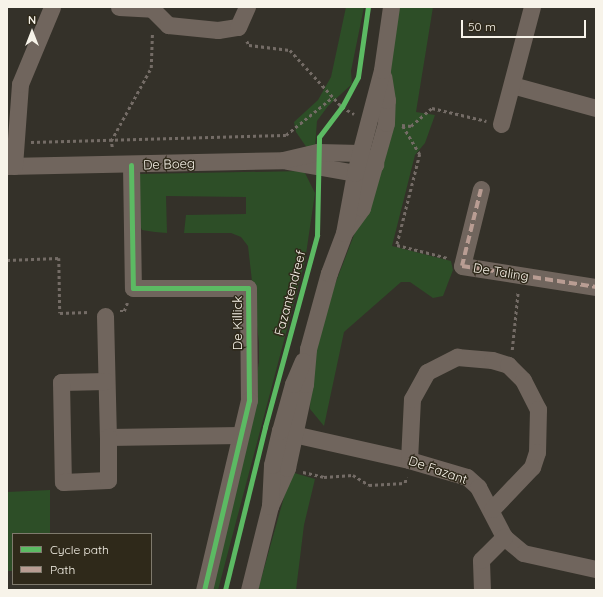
<!DOCTYPE html>
<html>
<head>
<meta charset="utf-8">
<style>
  body { margin:0 }
  #map { position:relative; width:603px; height:597px; overflow:hidden; background:#343129; font-family:Quicksand,sans-serif }
  div>[style] { position:absolute }
  [style*='--x'] { left:calc(var(--x)*1px); top:calc(var(--y)*1px); width:calc(var(--w)*1px); rotate:calc(var(--a)*1deg) }
  .green>* { inset:0; background:#2d4e27 }
  .path>* { height:2.5px; margin-top:-1.25px; transform-origin:0; background:repeating-linear-gradient(90deg,#746c66 0 3px,transparent 0 6px) }
  .minor>* { height:17px; margin:-8.5px; padding:0 8.5px; transform-origin:8.5px; border-radius:8.5px; background:#70655d }
  .quiet>* { height:4px; margin-top:-2px; transform-origin:0; background:repeating-linear-gradient(90deg,#b99d93 0 8px,transparent 0 12px) }
  .cycleway>* { height:5px; margin:-2.5px; padding:0 2.5px; transform-origin:2.5px; border-radius:2.5px; background:#5cba63 }
  span { translate:-50% -50%; white-space:nowrap; text-align:center; line-height:1.15; -webkit-text-stroke:3px #2f291a; paint-order:stroke }
  .street-label { font-size:13px; color:#f7f3e9 }
  .frame { position:absolute; inset:0; border:8px solid #f7f3e9; pointer-events:none }
  .legend { position:absolute; left:12px; top:533px; width:140px; height:52px; box-sizing:border-box; background:#2f291a; border:1px solid #7f7a6d; margin:0; padding:5px 7px; list-style:none; font-size:12px; color:#f7f3e9 }
  .legend li { display:flex; align-items:center; gap:8px; height:20px }
  .legend b { width:20px; border:1px solid #7f7a6d }
  .north { position:absolute; left:12px; top:12px; width:40px; height:40px; -webkit-text-stroke:3px #2f291a; paint-order:stroke; rotate:0deg; font-size:11px; font-weight:700; line-height:16px; text-align:center; color:#f7f3e9 }
  .north::after { content:''; display:block; margin:auto; width:14px; height:18px; background:#f7f3e9; clip-path:polygon(50% 0,100% 100%,50% 72%,0 100%) }
  .scale { position:absolute; left:461px; top:20px; width:125px; height:18px; box-sizing:border-box; border:2px solid #f7f3e9; border-top:0; padding-left:5px; font-size:12px; line-height:14px; white-space:nowrap; color:#f7f3e9; -webkit-text-stroke:3px #2f291a; paint-order:stroke }
</style>
</head>
<body>
<div id="map">
  <div class="green">
    <div style="clip-path:polygon(346px 7px,364px 7px,351px 71px,352px 84px,328px 106px,317px 121px,315px 147px,307px 148px,296px 132px,294px 122px,318px 100px,331px 77px)"></div>
    <div style="clip-path:polygon(398px 7px,433px 7px,416px 112px,435px 115px,425px 143px,415px 155px,392px 246px,451px 261px,453px 270px,443px 296px,433px 298px,410px 282px,401px 282px,344px 332px,324px 426px,310px 409px,311px 368px,327px 305px,369px 196px,391px 90px,390px 52px)"></div>
    <div style="clip-path:polygon(304px 171px,315px 193px,305px 261px,218px 590px,209px 590px,253px 396px,259px 362px,259px 343px,248px 246px,241px 237px,231px 233px,184px 233px,186px 215px,246px 214px,246px 197px,166px 196px,167px 233px,155px 232px,142px 230px,137px 219px,139px 174px)"></div>
    <div style="clip-path:polygon(291px 472px,315px 479px,304px 525px,296px 590px,258px 590px)"></div>
    <div style="clip-path:polygon(50px 490px,50px 534px,13px 534px,13px 571px,7px 571px,7px 492px)"></div>
  </div>
  <div class="path">
    <div style="--x:247;--y:41;--w:4;--a:63"></div>
    <div style="--x:249;--y:45;--w:41;--a:7"></div>
    <div style="--x:290;--y:50;--w:77;--a:47.6"></div>
    <div style="--x:342;--y:107;--w:14;--a:30"></div>
    <div style="--x:402;--y:125;--w:9;--a:6"></div>
    <div style="--x:411;--y:126;--w:28;--a:-41"></div>
    <div style="--x:432;--y:108;--w:56;--a:13.5"></div>
    <div style="--x:403;--y:126;--w:33;--a:59"></div>
    <div style="--x:420;--y:154;--w:94;--a:104.2"></div>
    <div style="--x:397;--y:245;--w:53;--a:14.3"></div>
    <div style="--x:31;--y:142;--w:255;--a:-1.6"></div>
    <div style="--x:286;--y:135;--w:60;--a:-39"></div>
    <div style="--x:112;--y:147;--w:6;--a:-99"></div>
    <div style="--x:111;--y:141;--w:83;--a:-61.3"></div>
    <div style="--x:151;--y:68;--w:36;--a:-88"></div>
    <div style="--x:7;--y:260;--w:52;--a:-2.2"></div>
    <div style="--x:59;--y:258;--w:55;--a:89"></div>
    <div style="--x:60;--y:313;--w:29;--a:-2"></div>
    <div style="--x:120;--y:311;--w:4;--a:0"></div>
    <div style="--x:124;--y:311;--w:9;--a:-69"></div>
    <div style="--x:512;--y:350;--w:59;--a:-84.2"></div>
    <div style="--x:303;--y:472;--w:22;--a:13"></div>
    <div style="--x:324;--y:477;--w:29;--a:-4"></div>
    <div style="--x:353;--y:475;--w:19;--a:32"></div>
    <div style="--x:369;--y:485;--w:36;--a:-3"></div>
    <div style="--x:405;--y:483;--w:6;--a:-81"></div>
  </div>
  <div class="minor">
    <div style="--x:119;--y:7;--w:33;--a:3"></div>
    <div style="--x:152;--y:9;--w:23;--a:45"></div>
    <div style="--x:168;--y:25;--w:50;--a:5.7"></div>
    <div style="--x:218;--y:30;--w:20;--a:-9"></div>
    <div style="--x:238;--y:27;--w:22;--a:-66"></div>
    <div style="--x:512;--y:85;--w:87;--a:15.3"></div>
    <div style="--x:501;--y:124;--w:121;--a:-75.2"></div>
    <div style="--x:287;--y:161;--w:69;--a:10"></div>
    <div style="--x:355;--y:173;--w:11;--a:-22"></div>
    <div style="--x:131;--y:165;--w:123;--a:89.1"></div>
    <div style="--x:133;--y:288;--w:115;--a:0"></div>
    <div style="--x:248;--y:288;--w:112;--a:89.5"></div>
    <div style="--x:249;--y:400;--w:195;--a:103.3"></div>
    <div style="--x:7;--y:166;--w:276;--a:-1.2"></div>
    <div style="--x:283;--y:160;--w:36;--a:-13"></div>
    <div style="--x:318;--y:152;--w:42;--a:1.4"></div>
    <div style="--x:360;--y:153;--w:19;--a:36"></div>
    <div style="--x:14;--y:166;--w:82;--a:-85.8"></div>
    <div style="--x:20;--y:84;--w:83;--a:-67.4"></div>
    <div style="--x:481;--y:189;--w:79;--a:103.9"></div>
    <div style="--x:462;--y:266;--w:136;--a:8.9"></div>
    <div style="--x:346;--y:230;--w:27;--a:-54"></div>
    <div style="--x:362;--y:208;--w:88;--a:-74.2"></div>
    <div style="--x:386;--y:123;--w:23;--a:-88"></div>
    <div style="--x:387;--y:100;--w:24;--a:-99"></div>
    <div style="--x:105;--y:316;--w:121;--a:88.6"></div>
    <div style="--x:108;--y:437;--w:132;--a:-0.9"></div>
    <div style="--x:106;--y:381;--w:45;--a:178.7"></div>
    <div style="--x:61;--y:382;--w:100;--a:88.9"></div>
    <div style="--x:63;--y:482;--w:45;--a:-2.5"></div>
    <div style="--x:108;--y:480;--w:43;--a:-90"></div>
    <div style="--x:280;--y:431;--w:132;--a:12.7"></div>
    <div style="--x:409;--y:460;--w:60;--a:16.3"></div>
    <div style="--x:467;--y:477;--w:15;--a:42"></div>
    <div style="--x:478;--y:487;--w:56;--a:62.5"></div>
    <div style="--x:504;--y:537;--w:25;--a:40"></div>
    <div style="--x:523;--y:553;--w:75;--a:12.4"></div>
    <div style="--x:409;--y:460;--w:61;--a:-87.2"></div>
    <div style="--x:412;--y:399;--w:31;--a:-61"></div>
    <div style="--x:427;--y:372;--w:34;--a:-27"></div>
    <div style="--x:457;--y:357;--w:35;--a:5"></div>
    <div style="--x:492;--y:360;--w:17;--a:17"></div>
    <div style="--x:508;--y:365;--w:21;--a:45"></div>
    <div style="--x:523;--y:380;--w:33;--a:63"></div>
    <div style="--x:538;--y:409;--w:43;--a:91.3"></div>
    <div style="--x:537;--y:452;--w:16;--a:108"></div>
    <div style="--x:532;--y:467;--w:58;--a:133.6"></div>
    <div style="--x:270;--y:506;--w:42;--a:-65.9"></div>
    <div style="--x:287;--y:468;--w:86;--a:-77.9"></div>
    <div style="--x:305;--y:384;--w:35;--a:-85"></div>
    <div style="--x:308;--y:349;--w:79;--a:-74.6"></div>
    <div style="--x:329;--y:273;--w:43;--a:-69.4"></div>
    <div style="--x:344;--y:233;--w:61;--a:-79.6"></div>
    <div style="--x:355;--y:173;--w:106;--a:-75.3"></div>
    <div style="--x:382;--y:70;--w:64;--a:-81.9"></div>
    <div style="--x:249;--y:590;--w:87;--a:-76"></div>
    <div style="--x:270;--y:506;--w:41;--a:-87.2"></div>
    <div style="--x:272;--y:465;--w:35;--a:-77"></div>
    <div style="--x:280;--y:431;--w:49;--a:-74.5"></div>
    <div style="--x:293;--y:384;--w:25;--a:-67"></div>
    <div style="--x:482;--y:590;--w:30;--a:-92"></div>
    <div style="--x:481;--y:560;--w:33;--a:-45"></div>
  </div>
  <div class="quiet">
    <div style="--x:481;--y:189;--w:79;--a:103.9"></div>
    <div style="--x:462;--y:266;--w:136;--a:8.9"></div>
  </div>
  <div class="cycleway">
    <div style="--x:131;--y:165;--w:123;--a:89.1"></div>
    <div style="--x:133;--y:288;--w:115;--a:0"></div>
    <div style="--x:248;--y:288;--w:112;--a:89.5"></div>
    <div style="--x:249;--y:400;--w:195;--a:103.3"></div>
    <div style="--x:225;--y:590;--w:168;--a:-76.2"></div>
    <div style="--x:265;--y:427;--w:199;--a:-74.8"></div>
    <div style="--x:317;--y:235;--w:98;--a:-88.8"></div>
    <div style="--x:319;--y:137;--w:38;--a:-53"></div>
    <div style="--x:342;--y:107;--w:34;--a:-62"></div>
    <div style="--x:358;--y:77;--w:71;--a:-81.9"></div>
  </div>
  <div class="street-label">
    <span style="left:169px;top:164px;rotate:-2deg">De Boeg</span>
    <span style="left:501px;top:272px;rotate:9deg">De Taling</span>
    <span style="left:290px;top:293px;rotate:-75deg">Fazantendreef</span>
    <span style="left:237px;top:323px;rotate:-90deg">De Killick</span>
    <span style="left:438px;top:470px;rotate:19deg">De Fazant</span>
  </div>
  <div class="frame"></div>
  <ul class="legend">
  <li><b style="height:5px;background:#5cba63"></b>Cycle path</li>
  <li><b style="height:5px;background:#b99d93"></b>Path</li>
  </ul>
  <div class="north">N</div>
  <div class="scale">50 m</div>
</div>
</body>
</html>
